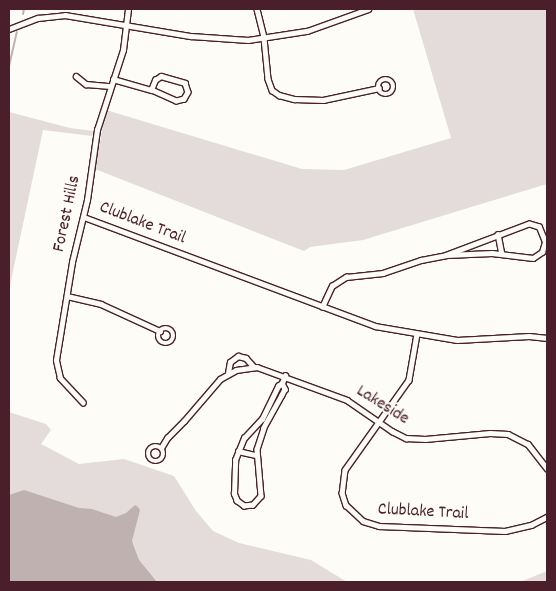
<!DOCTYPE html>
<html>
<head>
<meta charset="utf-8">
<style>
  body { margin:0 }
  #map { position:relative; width:556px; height:591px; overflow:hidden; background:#fdfcf7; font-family:Dekko,sans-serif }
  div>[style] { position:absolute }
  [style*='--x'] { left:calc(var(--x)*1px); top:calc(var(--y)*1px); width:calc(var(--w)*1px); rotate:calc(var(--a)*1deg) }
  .green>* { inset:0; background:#e3dcda }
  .water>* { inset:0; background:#c0b1b1 }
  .stream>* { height:2px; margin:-1px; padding:0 1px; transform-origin:1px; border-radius:1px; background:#c0b1b1 }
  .roads { filter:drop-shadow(1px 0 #4a1f2b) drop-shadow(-1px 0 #4a1f2b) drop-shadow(0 1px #4a1f2b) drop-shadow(0 -1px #4a1f2b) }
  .minor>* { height:4.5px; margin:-2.25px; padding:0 2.25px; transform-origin:2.25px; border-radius:2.25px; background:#fdfcf7 }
  .minor>.ring { margin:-2.25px; padding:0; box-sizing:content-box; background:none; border:4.5px solid #fdfcf7; border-radius:50% }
  span { translate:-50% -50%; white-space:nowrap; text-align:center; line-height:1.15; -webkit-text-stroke:4px #fdfcf7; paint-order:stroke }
  .street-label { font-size:18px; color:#4a1f2b }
  .frame { position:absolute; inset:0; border:10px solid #4a1f2b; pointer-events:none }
</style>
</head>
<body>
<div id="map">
  <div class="green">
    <div style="clip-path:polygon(413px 9px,547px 9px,547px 184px,363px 240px,310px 247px,304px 251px,95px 169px,106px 110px,302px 169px,344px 170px,451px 138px)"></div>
    <div style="clip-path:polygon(9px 112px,70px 128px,93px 131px,92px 136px,43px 130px,9px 290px)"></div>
    <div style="clip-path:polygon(9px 412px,46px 424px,51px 430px,41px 444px,79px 464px,124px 459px,174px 476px,196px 511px,213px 531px,239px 543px,311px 560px,347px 582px,9px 582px)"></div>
    <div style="clip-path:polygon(547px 571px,547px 582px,516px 582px,520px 582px)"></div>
  </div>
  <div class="water">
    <div style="clip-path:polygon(24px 490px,79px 508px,92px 509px,116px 517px,126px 513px,135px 505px,138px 507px,140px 510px,132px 541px,134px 547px,139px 560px,157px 582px,9px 582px,9px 495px)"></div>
  </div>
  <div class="stream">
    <div style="--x:23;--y:14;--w:5;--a:-79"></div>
    <div style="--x:9;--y:66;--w:35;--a:-77"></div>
  </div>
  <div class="roads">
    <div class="minor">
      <div style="--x:257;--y:9;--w:30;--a:76"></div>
      <div style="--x:264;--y:38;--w:41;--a:84.4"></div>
      <div style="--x:268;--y:79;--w:12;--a:70"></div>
      <div style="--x:272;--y:90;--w:9;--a:36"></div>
      <div style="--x:279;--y:95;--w:16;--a:15"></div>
      <div style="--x:294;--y:99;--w:29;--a:2"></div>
      <div style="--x:323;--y:100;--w:57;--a:-12.1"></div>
      <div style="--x:9;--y:29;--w:31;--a:-21"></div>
      <div style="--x:38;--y:18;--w:27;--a:-6"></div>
      <div style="--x:65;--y:15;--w:128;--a:9.5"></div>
      <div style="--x:191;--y:36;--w:57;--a:4"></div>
      <div style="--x:248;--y:40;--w:60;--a:-8.7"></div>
      <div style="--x:307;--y:31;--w:65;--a:-19.8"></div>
      <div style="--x:76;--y:76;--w:13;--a:39"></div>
      <div style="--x:86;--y:84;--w:24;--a:5"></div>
      <div style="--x:161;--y:76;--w:25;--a:16"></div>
      <div style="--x:185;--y:83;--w:9;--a:72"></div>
      <div style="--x:188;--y:92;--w:8;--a:120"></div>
      <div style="--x:184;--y:99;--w:8;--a:166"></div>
      <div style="--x:176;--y:101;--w:27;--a:-156"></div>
      <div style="--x:151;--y:90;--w:11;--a:-68"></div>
      <div style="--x:155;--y:80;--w:7;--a:-34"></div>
      <div style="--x:113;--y:79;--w:40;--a:16"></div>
      <div class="ring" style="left:378px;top:79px;width:11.5px;height:11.5px"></div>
      <div style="--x:84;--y:217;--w:311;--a:20.5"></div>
      <div style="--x:375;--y:326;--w:83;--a:9.7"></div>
      <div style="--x:457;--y:340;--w:72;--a:-3.2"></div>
      <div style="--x:529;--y:336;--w:18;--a:6"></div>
      <div style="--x:498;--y:234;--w:20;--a:79"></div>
      <div style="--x:67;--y:296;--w:35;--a:13"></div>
      <div style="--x:101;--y:304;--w:65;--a:24.6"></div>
      <div style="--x:322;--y:307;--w:23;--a:-65"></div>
      <div style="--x:332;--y:286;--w:17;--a:-33"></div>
      <div style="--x:346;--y:277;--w:37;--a:-6"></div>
      <div style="--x:383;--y:273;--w:40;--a:-18.9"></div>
      <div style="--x:421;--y:260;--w:26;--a:-11"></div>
      <div style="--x:447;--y:255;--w:45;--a:-2.5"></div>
      <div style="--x:492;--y:253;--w:41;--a:7"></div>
      <div style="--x:533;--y:258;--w:11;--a:-34"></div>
      <div style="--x:542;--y:252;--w:10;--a:-73"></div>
      <div style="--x:545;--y:242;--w:16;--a:-112"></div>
      <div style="--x:539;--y:227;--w:10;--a:-163"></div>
      <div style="--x:529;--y:224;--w:88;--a:159.3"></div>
      <div class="ring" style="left:158px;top:328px;width:11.5px;height:11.5px"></div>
      <div style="--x:417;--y:334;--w:47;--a:99.9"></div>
      <div style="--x:409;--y:380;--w:110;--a:125.4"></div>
      <div style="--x:345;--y:470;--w:23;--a:97"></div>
      <div style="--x:342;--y:493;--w:13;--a:72"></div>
      <div style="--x:346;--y:505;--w:23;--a:43"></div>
      <div style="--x:363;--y:521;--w:17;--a:17"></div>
      <div style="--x:379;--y:526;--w:126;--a:2.3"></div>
      <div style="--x:505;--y:531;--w:27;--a:-13"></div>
      <div style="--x:531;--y:525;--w:18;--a:-27"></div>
      <div style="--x:228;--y:373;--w:11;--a:-80"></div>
      <div style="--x:230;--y:362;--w:10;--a:-37"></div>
      <div style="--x:238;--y:356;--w:8;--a:14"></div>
      <div style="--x:246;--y:358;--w:12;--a:48"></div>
      <div style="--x:282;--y:383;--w:7;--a:63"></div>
      <div style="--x:285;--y:389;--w:7;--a:117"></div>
      <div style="--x:282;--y:395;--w:38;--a:119"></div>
      <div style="--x:264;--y:428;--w:22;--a:108"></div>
      <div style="--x:257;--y:449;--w:47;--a:85.1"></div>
      <div style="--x:261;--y:496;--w:12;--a:132"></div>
      <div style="--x:253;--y:505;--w:9;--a:174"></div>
      <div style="--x:244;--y:506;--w:9;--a:-144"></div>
      <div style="--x:237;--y:501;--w:8;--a:-113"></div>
      <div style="--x:234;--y:494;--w:34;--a:-88"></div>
      <div style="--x:235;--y:460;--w:24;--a:-68"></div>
      <div style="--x:244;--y:438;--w:26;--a:-47"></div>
      <div style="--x:262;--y:419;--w:37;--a:-64"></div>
      <div style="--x:278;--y:386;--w:5;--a:-37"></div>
      <div style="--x:282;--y:383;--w:8;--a:-67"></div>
      <div style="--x:83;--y:403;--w:34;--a:-133"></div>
      <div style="--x:60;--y:378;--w:18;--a:-103"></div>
      <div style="--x:56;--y:360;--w:99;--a:-80.7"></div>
      <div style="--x:72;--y:262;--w:64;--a:-76.4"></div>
      <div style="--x:87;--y:200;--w:71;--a:-81.9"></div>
      <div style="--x:97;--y:130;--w:84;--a:-72"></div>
      <div style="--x:123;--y:50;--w:41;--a:-83"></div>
      <div class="ring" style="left:148px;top:446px;width:11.5px;height:11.5px"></div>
      <div style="--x:161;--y:448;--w:12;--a:-59"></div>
      <div style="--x:167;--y:438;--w:24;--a:-45"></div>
      <div style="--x:184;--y:421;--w:55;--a:-49.4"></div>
      <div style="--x:220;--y:379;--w:18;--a:-29"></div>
      <div style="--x:236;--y:370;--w:21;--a:-8"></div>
      <div style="--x:257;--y:367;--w:96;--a:20.1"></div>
      <div style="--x:347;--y:400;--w:55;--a:34.6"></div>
      <div style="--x:392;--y:431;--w:16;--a:27"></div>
      <div style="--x:406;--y:438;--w:19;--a:3"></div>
      <div style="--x:425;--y:439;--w:65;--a:-5.3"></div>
      <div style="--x:490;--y:433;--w:18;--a:3"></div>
      <div style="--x:508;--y:434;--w:22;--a:27"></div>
      <div style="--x:528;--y:444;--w:31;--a:52"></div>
      <div style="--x:238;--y:451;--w:18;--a:13"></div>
    </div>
  </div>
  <div class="street-label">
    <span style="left:68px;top:214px;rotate:-78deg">Forest Hills</span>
    <span style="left:142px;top:224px;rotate:21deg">Clublake Trail</span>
    <span style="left:382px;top:406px;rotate:32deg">Lakeside</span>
    <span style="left:423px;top:513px;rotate:3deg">Clublake Trail</span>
  </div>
  <div class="frame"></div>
</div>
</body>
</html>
